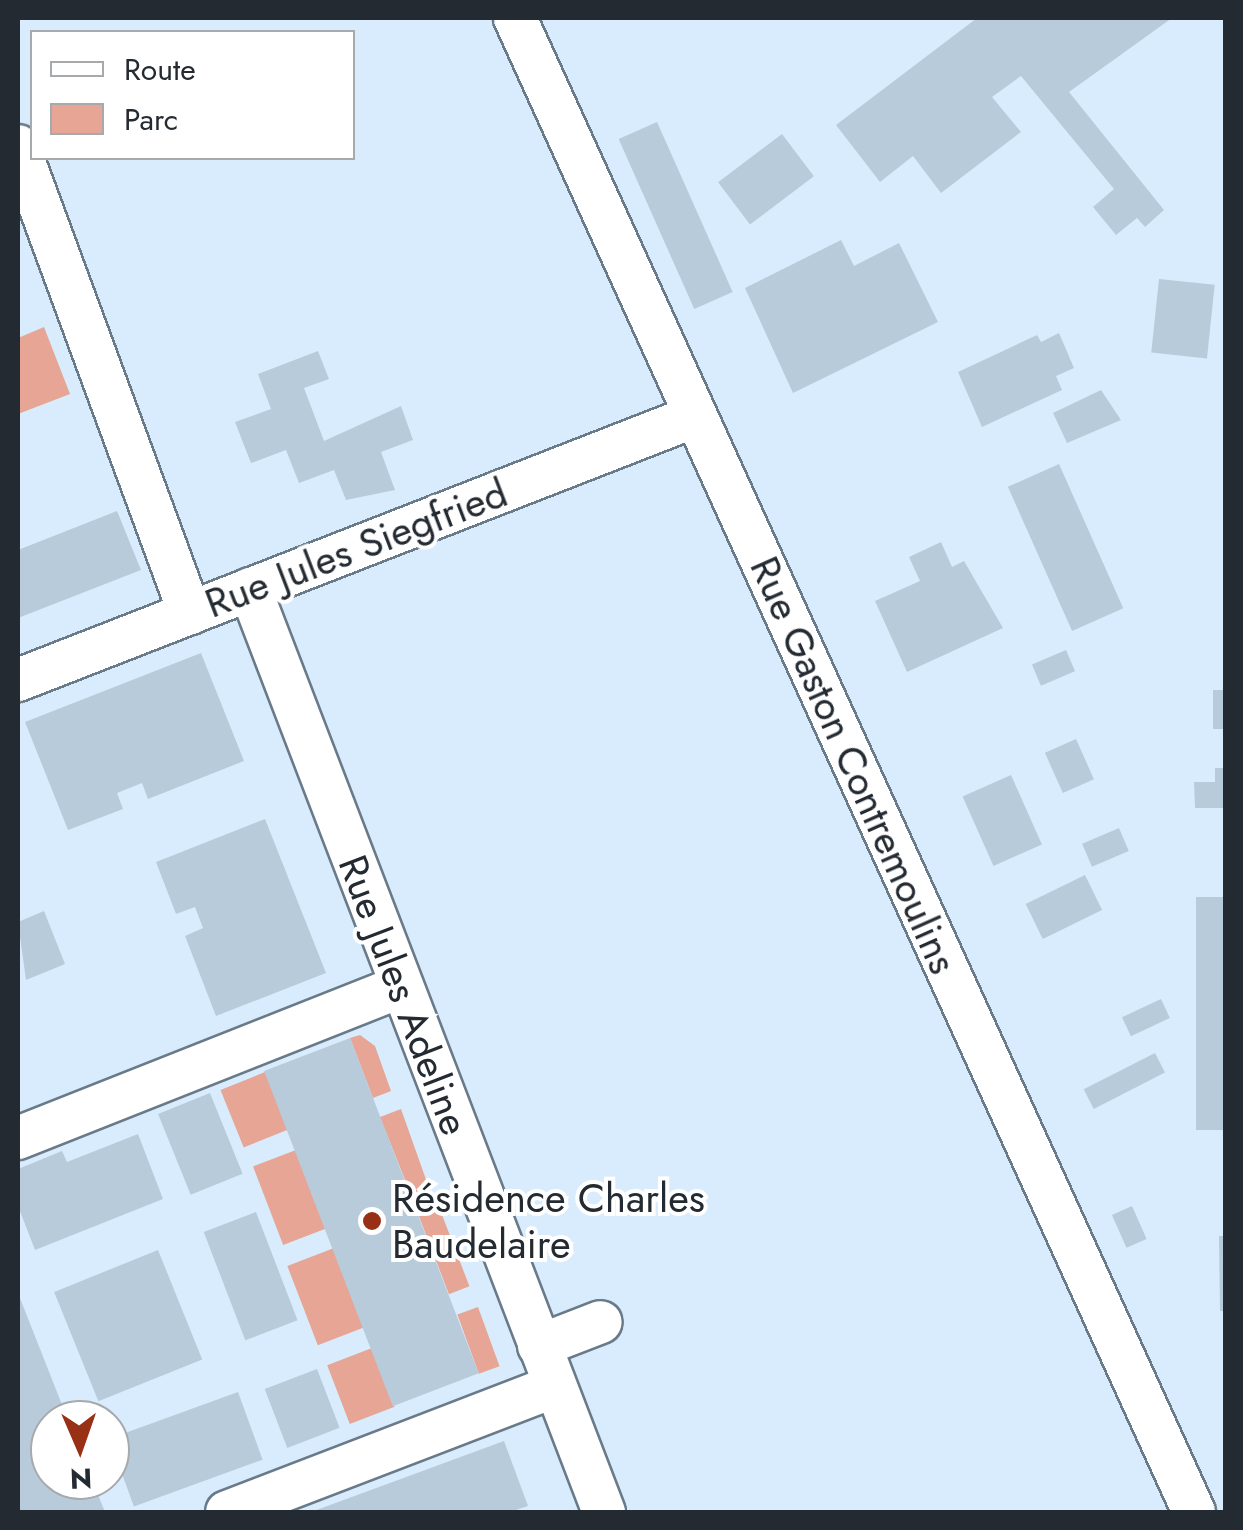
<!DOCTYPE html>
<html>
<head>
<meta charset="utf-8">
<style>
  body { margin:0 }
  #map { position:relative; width:1243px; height:1530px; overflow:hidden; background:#d9ecfe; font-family:Jost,sans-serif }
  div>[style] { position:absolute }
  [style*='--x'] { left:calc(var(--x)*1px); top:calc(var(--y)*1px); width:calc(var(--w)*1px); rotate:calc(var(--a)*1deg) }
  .green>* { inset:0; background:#e6a595; transform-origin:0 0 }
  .building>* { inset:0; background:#b8cbdb; transform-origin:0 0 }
  .roads { filter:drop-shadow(2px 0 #697a89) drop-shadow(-2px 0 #697a89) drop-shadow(0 2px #697a89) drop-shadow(0 -2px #697a89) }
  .street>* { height:42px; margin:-21px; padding:0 21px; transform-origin:21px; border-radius:21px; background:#fff }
  .dots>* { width:28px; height:28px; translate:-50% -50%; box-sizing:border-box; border:5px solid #fff; border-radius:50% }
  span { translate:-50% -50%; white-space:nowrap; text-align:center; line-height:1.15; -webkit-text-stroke:8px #fff; paint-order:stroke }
  .street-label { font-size:40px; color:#232a31 }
  .poi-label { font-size:40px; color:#232a31 }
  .left { translate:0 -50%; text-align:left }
  .frame { position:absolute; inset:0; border:20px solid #232a31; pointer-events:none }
  .legend { position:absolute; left:30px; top:30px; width:325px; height:130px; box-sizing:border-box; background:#fff; border:2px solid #a7aaad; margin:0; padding:12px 18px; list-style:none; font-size:30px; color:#232a31 }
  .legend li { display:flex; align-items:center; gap:20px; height:50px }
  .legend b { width:50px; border:2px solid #a7aaad }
  .north { position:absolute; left:30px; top:1400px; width:100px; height:100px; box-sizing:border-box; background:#fff; border:2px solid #a7aaad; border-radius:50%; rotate:178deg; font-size:28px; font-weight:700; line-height:40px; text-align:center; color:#232a31 }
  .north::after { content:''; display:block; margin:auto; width:35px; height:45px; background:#983015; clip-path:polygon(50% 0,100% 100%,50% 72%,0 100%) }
</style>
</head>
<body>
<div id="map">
  <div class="green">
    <div style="clip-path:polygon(44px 327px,70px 394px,18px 414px,18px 338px)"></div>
    <div style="clip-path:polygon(360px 1035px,375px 1046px,391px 1091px,373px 1098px,350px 1038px)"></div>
    <div style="left:265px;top:1072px;width:62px;height:48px;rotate:68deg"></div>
    <div style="clip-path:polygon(401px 1109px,429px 1188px,411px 1195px,380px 1117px)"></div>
    <div style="left:296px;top:1150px;width:84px;height:46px;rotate:69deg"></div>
    <div style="left:439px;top:1207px;width:85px;height:22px;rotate:69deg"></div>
    <div style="left:334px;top:1248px;width:85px;height:50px;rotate:69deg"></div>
    <div style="left:478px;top:1307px;width:63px;height:22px;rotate:70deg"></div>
    <div style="left:372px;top:1348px;width:63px;height:48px;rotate:69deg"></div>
  </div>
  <div class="building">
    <div style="clip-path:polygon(977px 18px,1172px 18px,1069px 92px,1164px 210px,1145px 227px,1137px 218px,1116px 235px,1093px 207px,1114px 189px,1021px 76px,992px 97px,1021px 132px,941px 193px,913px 156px,880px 182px,836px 125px)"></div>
    <div style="left:657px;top:122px;width:186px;height:42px;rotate:66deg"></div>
    <div style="left:782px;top:134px;width:53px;height:80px;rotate:53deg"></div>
    <div style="clip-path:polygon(841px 240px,854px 266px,899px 243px,938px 322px,793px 393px,745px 288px)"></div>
    <div style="left:1159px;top:279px;width:56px;height:74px;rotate:6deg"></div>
    <div style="clip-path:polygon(1059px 333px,1074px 368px,1056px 376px,1062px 390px,982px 427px,958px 372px,1037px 335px,1041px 342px)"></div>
    <div style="clip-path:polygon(318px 351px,329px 379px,304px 388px,324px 441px,401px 406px,413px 440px,381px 452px,395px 490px,346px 500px,334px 470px,299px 483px,286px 450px,251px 463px,235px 422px,271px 409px,258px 374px)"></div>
    <div style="clip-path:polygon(1101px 390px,1121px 420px,1067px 443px,1053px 413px)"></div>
    <div style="left:1059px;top:464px;width:158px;height:56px;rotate:66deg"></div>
    <div style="clip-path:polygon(117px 511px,141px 570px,18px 618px,18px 550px)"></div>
    <div style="clip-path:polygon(941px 542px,952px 567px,964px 561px,1003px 628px,907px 672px,875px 601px,920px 581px,909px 557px)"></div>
    <div style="left:1066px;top:650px;width:23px;height:37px;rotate:67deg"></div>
    <div style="clip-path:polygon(201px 653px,244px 761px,148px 799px,142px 783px,117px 793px,123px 809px,68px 830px,25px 722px)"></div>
    <div style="left:1213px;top:690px;width:13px;height:39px"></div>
    <div style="left:1076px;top:739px;width:44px;height:34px;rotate:66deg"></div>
    <div style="clip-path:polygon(1215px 768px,1226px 768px,1226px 808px,1195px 808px,1194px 782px,1215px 782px)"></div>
    <div style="left:1011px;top:775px;width:76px;height:53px;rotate:66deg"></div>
    <div style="clip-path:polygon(265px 819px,326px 973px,216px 1016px,185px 936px,203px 928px,195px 907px,176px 914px,156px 862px)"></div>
    <div style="left:1119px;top:828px;width:25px;height:40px;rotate:67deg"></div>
    <div style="left:1085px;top:875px;width:39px;height:66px;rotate:64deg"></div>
    <div style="left:1196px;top:897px;width:30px;height:233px"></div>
    <div style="clip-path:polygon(44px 911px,65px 964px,26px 980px,18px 922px)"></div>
    <div style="left:1161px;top:999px;width:21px;height:43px;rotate:65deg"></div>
    <div style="left:350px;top:1038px;width:359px;height:92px;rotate:69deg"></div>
    <div style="left:1155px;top:1053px;width:22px;height:80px;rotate:63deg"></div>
    <div style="left:210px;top:1093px;width:87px;height:56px;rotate:68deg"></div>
    <div style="clip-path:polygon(138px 1134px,163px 1199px,35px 1250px,18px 1206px,18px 1169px,62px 1151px,67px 1162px)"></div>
    <div style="left:1132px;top:1206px;width:36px;height:22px;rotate:66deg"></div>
    <div style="left:256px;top:1212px;width:116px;height:56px;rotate:69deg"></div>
    <div style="clip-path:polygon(1219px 1236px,1226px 1236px,1226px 1311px,1220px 1311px)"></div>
    <div style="left:158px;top:1250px;width:118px;height:112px;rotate:68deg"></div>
    <div style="clip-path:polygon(18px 1293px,68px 1420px,50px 1420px,50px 1480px,92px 1480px,105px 1512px,18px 1512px)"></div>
    <div style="left:317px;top:1369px;width:63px;height:56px;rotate:69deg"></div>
    <div style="left:238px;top:1392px;width:72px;height:137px;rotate:70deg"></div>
    <div style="clip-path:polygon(504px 1441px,528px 1506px,510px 1512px,311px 1512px)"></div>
  </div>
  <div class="roads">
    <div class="street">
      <div style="--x:515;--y:18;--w:1641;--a:65.56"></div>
      <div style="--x:18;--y:146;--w:498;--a:69.8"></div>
      <div style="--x:250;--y:589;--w:989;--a:69.02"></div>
      <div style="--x:18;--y:680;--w:727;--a:-21.3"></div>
      <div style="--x:18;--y:1138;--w:411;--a:-21.6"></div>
      <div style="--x:539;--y:1346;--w:66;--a:-21.2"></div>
      <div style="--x:227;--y:1512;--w:351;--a:-21"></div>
    </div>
  </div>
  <div class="dots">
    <div style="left:372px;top:1221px;background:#983015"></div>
  </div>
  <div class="street-label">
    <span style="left:356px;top:548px;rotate:-21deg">Rue Jules Siegfried</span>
    <span style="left:854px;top:765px;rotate:66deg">Rue Gaston Contremoulins</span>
    <span style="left:404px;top:995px;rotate:69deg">Rue Jules Adeline</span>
  </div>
  <div class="poi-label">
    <span class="left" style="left:392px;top:1221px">Résidence Charles<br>Baudelaire</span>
  </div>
  <div class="frame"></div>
  <ul class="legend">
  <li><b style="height:12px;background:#fff"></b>Route</li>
  <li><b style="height:28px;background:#e6a595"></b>Parc</li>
  </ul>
  <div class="north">N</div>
</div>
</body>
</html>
